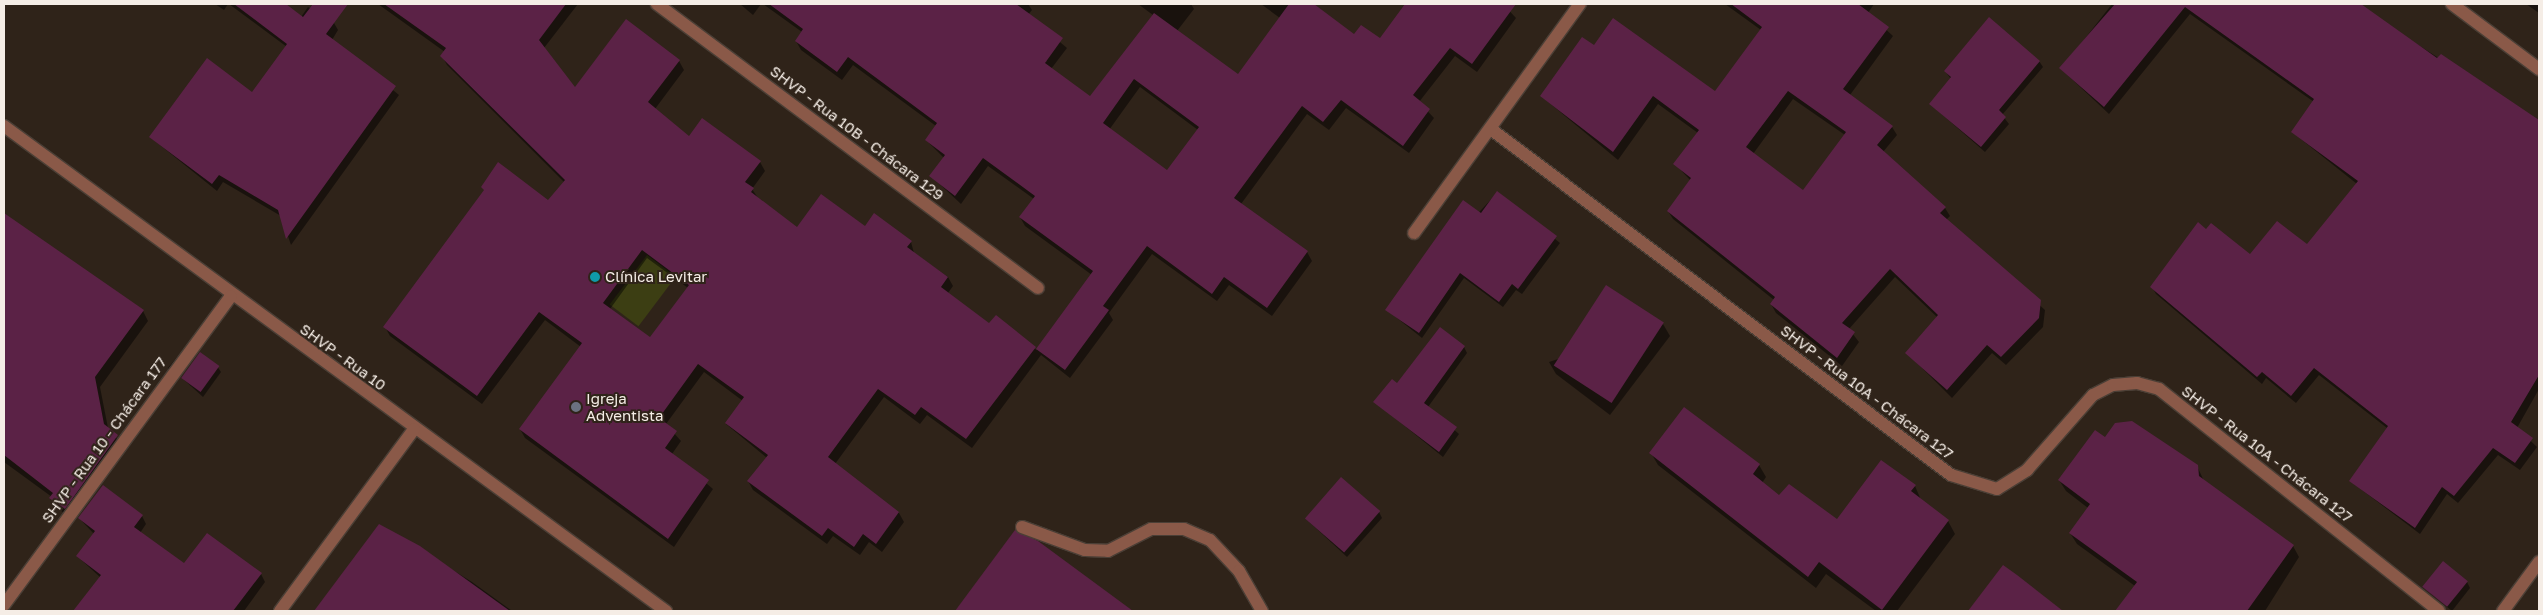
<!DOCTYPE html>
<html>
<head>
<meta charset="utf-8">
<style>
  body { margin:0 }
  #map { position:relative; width:2543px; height:615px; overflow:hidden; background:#2f2319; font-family:"Golos Text",sans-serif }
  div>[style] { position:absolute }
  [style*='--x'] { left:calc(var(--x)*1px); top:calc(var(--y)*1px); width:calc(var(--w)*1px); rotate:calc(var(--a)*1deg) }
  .green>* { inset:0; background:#3c3e13; transform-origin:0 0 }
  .shadow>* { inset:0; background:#0007 }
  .building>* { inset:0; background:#5b2246; transform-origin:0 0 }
  .roads { filter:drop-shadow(1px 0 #4b3f36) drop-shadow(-1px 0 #4b3f36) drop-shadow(0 1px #4b3f36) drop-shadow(0 -1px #4b3f36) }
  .minor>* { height:12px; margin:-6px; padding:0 6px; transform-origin:6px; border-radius:6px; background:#8a5948 }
  .dots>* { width:14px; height:14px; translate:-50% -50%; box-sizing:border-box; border:2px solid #2f2319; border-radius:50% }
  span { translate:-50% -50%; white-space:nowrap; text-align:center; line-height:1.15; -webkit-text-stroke:4px #2f2319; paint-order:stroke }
  .street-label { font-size:15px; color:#f5ede6 }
  .poi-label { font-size:15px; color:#f5ede6 }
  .left { translate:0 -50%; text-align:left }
  .frame { position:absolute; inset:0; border:5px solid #f5ede6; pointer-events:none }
</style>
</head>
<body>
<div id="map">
  <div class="green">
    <div style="left:647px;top:255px;width:36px;height:62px;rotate:37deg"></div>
  </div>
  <div class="shadow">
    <div style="clip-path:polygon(215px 4px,228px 4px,224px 10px)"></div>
    <div style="clip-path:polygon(229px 4px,284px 4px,301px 17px,308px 7px,334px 23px,338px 30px,332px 40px,399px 95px,291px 245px,281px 216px,223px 182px,217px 191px,150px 137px,252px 94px,287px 47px)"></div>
    <div style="clip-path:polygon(evenodd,378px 4px,578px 4px,544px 48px,575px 89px,679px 61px,684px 70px,655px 109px,689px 137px,760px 162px,765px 171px,752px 189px,758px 198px,797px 228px,865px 228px,911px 242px,914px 253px,948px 277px,953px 286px,948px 293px,990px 325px,1037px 350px,1092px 275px,1025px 226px,1020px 217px,1034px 199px,988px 166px,961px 204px,931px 176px,944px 158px,926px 140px,936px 126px,853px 65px,842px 80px,801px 50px,796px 41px,802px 32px,763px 4px,905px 4px,938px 28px,957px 4px,1028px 4px,1032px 10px,1028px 15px,1067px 48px,1051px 69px,1091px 98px,1153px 15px,1138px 4px,1191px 4px,1194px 9px,1177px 31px,1238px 76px,1280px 18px,1261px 4px,1311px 4px,1354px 36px,1380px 40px,1406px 4px,1503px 4px,1516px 18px,1477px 72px,1455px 56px,1419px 102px,1434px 118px,1409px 153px,1346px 108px,1329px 130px,1307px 114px,1241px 204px,1307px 252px,1312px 261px,1272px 316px,1229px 285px,1217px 301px,1152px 254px,1109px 313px,1113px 320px,1070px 378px,1041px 355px,972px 448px,927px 415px,920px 424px,884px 397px,835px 464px,899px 513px,904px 522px,882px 552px,869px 542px,860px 555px,833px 536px,827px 544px,753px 490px,748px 481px,767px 458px,726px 424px,743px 401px,704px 372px,666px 424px,681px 441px,672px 454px,713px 489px,674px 547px,525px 438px,520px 429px,581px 347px,545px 320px,482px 404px,390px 336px,385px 327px,548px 202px,565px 183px,447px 65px,442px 56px,445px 52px,378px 4px,1140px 87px,1198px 130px,1168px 172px,1109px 130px,1140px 87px,378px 4px,647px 258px,688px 288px,651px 339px,610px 309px,647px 258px)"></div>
    <div style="clip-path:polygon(740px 4px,761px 4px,753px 15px)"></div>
    <div style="clip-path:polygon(evenodd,1725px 4px,1874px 4px,1868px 13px,1893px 36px,1850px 95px,1892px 127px,1897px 135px,1883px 152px,1945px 208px,1950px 216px,1946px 220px,2045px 310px,2043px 327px,2006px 365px,1992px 353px,1952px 398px,1907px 353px,1938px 318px,1895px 277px,1849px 329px,1859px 342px,1842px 366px,1776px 313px,1771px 304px,1774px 300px,1673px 219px,1668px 211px,1691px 181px,1675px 164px,1698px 133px,1658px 104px,1618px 160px,1541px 96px,1594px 47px,1715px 93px,1761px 30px,1725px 4px,1793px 99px,1845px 135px,1803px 192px,1753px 154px,1793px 99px)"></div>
    <div style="clip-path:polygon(2112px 4px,2354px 4px,2539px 122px,2539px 389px,2517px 428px,2537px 447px,2520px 470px,2498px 455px,2458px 503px,2447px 494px,2420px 534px,2350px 481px,2387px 428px,2319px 375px,2296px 403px,2266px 378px,2262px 384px,2156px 294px,2152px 287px,2251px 255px,2307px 246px,2357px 184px,2292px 132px,2314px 102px,2190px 14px,2109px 114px,2061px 69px)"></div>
    <div style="clip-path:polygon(2526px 4px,2539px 4px,2539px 13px)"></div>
    <div style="clip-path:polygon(2039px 61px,2043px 67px,2002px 115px,2009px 124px,1985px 152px,1930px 104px,1951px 79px,1945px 71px)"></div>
    <div style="clip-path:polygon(1498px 192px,1560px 243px,1522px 294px,1516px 290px,1503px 307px,1464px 278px,1422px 338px,1387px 310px)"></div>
    <div style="clip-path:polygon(10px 219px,143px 311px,148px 321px,100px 387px,108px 428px,123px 446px,71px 518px,57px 508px,52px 497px,4px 462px,4px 227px)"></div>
    <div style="clip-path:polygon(1663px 324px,1670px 336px,1610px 415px,1556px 374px,1549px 362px)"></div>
    <div style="clip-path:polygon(187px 345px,189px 349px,171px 374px,168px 368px)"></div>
    <div style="clip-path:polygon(1464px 347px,1467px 353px,1428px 407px,1459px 434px,1443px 457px,1375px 402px)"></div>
    <div style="clip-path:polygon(217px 366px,221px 372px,203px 397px,182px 378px)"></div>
    <div style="clip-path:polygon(2105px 439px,2197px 466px,2204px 481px,2293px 546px,2299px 557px,2265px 611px,2117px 611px,2135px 586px,2077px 544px,2070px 533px,2088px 508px,2066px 491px,2059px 480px)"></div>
    <div style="clip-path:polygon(1651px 453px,1759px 465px,1766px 477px,1762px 483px,1779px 497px,1837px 521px,1915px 486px,1921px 500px,1948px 521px,1955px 534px,1897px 611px,1876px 611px,1826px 574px,1816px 588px,1658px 465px)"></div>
    <div style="clip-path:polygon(1379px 512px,1382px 518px,1347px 557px,1306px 519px)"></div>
    <div style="clip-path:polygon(142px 516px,146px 524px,140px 533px,185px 565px,261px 574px,265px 582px,244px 611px,75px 611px,101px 578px,77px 556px,94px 534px,79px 518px)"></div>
    <div style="clip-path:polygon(380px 525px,472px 582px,512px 611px,316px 611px)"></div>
    <div style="clip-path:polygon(1015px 531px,1125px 611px,956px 611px)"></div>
    <div style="clip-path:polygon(2003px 567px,2060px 611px,1969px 611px)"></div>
    <div style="clip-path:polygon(2467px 582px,2470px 588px,2452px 611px,2423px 587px)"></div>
  </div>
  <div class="building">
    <div style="clip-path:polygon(234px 4px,286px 4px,303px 17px,313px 4px,348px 4px,326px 34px,396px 86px,286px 239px,278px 210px,219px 175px,212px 184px,149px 137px,207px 58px,252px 92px,287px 44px)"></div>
    <div style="clip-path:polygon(evenodd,384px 4px,566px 4px,539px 40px,575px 87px,626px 19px,680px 60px,648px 102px,689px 136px,702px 118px,761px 161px,745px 182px,754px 188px,751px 192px,797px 227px,821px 194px,865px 226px,874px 213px,912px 241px,907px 247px,948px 277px,941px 287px,989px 323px,996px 315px,1036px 347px,966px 439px,921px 407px,915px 415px,878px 389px,828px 457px,899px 512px,876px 544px,863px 534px,854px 547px,828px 528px,822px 536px,747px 481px,768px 455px,725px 423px,744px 397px,698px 364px,659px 418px,677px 431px,665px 448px,709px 480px,668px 539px,519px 429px,582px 343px,539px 312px,477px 396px,383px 327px,484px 190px,481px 187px,498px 162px,548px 200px,565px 180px,440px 56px,446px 48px,384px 4px,642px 250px,689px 285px,650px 337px,603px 303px,642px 250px)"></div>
    <div style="clip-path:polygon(evenodd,769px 4px,1016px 4px,1063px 38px,1045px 63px,1090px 96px,1154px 13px,1238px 74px,1289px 4px,1314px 4px,1354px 34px,1361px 25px,1380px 38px,1405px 4px,1516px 4px,1472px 64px,1450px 48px,1413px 95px,1430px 109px,1403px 146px,1341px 100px,1323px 122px,1302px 106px,1234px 198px,1308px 251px,1267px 308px,1224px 277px,1212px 294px,1147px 246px,1103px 306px,1109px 310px,1065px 370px,1036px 349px,1093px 271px,1019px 217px,1035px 196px,983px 158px,955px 196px,929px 176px,945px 155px,925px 140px,937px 123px,848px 57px,837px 72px,795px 41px,803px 29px,769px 4px,1134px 79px,1199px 127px,1167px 170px,1103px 123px,1134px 79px)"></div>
    <div style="clip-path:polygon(evenodd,1731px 4px,1858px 4px,1889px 27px,1843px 89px,1893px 126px,1877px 145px,1946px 207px,1940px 213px,2041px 300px,2039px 318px,2001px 357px,1987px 345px,1947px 390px,1905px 353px,1938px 315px,1890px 269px,1842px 323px,1855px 332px,1837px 358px,1770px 304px,1775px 297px,1667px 211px,1691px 178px,1673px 164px,1699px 130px,1653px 96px,1613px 152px,1540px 96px,1582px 37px,1594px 45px,1613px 18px,1715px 91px,1762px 27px,1731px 4px,1788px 91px,1846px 132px,1803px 190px,1746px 147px,1788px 91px)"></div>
    <div style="clip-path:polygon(2115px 4px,2361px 4px,2437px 58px,2441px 54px,2539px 120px,2539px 375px,2511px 422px,2533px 438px,2515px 463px,2493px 448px,2454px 496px,2442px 487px,2415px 528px,2349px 481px,2388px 426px,2314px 368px,2291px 396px,2262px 372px,2257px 377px,2150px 287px,2198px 222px,2206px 229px,2211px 223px,2250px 254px,2277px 221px,2307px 244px,2358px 181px,2291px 132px,2314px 99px,2185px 7px,2104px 107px,2059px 68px)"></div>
    <div style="clip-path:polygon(1989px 17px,2040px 61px,1999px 110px,2006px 117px,1981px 147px,1929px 104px,1951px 77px,1944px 71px)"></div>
    <div style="clip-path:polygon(1497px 191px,1557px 236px,1518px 289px,1512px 284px,1499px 302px,1460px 273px,1419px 333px,1385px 310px,1463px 200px,1481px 213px)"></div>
    <div style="clip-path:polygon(4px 213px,144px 310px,95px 377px,104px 424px,118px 435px,65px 509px,49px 498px,53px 493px,4px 455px)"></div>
    <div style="left:1606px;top:285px;width:69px;height:96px;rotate:33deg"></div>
    <div style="clip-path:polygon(1440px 327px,1465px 346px,1424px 403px,1457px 427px,1439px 452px,1373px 402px,1392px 379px,1397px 383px)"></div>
    <div style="left:200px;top:352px;width:24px;height:32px;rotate:36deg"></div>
    <div style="clip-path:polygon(1684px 407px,1760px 464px,1753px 474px,1779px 495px,1789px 484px,1837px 519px,1881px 460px,1916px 485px,1911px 491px,1949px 520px,1882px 610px,1819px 562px,1808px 577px,1649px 453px)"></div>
    <div style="clip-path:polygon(2132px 421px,2198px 465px,2199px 476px,2294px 545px,2247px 611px,2115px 611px,2137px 582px,2069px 533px,2090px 504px,2058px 480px,2095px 430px,2105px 437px,2115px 423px)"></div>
    <div style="left:1341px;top:477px;width:52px;height:55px;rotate:41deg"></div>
    <div style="clip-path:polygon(103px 485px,143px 515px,134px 527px,184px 563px,207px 533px,262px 573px,233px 611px,73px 611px,101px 575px,76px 556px,95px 531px,78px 518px)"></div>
    <div style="clip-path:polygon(379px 524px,420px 546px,510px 611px,314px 611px)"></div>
    <div style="clip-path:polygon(1015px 530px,1038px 541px,1133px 611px,955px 611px)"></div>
    <div style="left:2443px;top:561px;width:32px;height:33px;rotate:39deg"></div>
    <div style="clip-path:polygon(2003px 565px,2017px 575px,2063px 611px,1968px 611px)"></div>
  </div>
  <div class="roads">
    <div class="minor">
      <div style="--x:657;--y:4;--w:475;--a:36.7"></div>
      <div style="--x:2452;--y:4;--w:109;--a:36.8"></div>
      <div style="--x:4;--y:126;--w:821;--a:36.23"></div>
      <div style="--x:1492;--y:130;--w:574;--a:36.93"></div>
      <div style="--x:1951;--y:475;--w:48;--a:16.9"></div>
      <div style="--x:1997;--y:489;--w:36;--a:-32"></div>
      <div style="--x:2027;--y:470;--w:100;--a:-48.7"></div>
      <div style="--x:2093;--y:395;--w:22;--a:-27"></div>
      <div style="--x:2113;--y:385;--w:24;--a:-5"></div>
      <div style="--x:2137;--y:383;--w:23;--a:15"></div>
      <div style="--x:2159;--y:389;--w:357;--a:38.4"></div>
      <div style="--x:1414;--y:233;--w:283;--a:-54.1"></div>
      <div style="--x:1022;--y:527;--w:67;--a:20.1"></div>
      <div style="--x:1085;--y:550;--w:23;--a:2"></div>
      <div style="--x:1108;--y:551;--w:48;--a:-27.1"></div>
      <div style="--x:1151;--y:529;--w:33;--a:0"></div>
      <div style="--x:1184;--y:529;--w:28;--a:23"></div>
      <div style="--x:1210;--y:540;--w:42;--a:46.9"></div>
      <div style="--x:1239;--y:571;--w:46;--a:60.1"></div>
      <div style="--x:4;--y:605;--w:383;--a:-53.7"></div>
      <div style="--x:280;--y:611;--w:226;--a:-53.6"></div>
      <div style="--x:2503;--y:611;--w:61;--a:-53.7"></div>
    </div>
  </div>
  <div class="dots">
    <div style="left:595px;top:277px;background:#0f9aa8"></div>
    <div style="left:576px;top:407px;background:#6b7280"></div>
  </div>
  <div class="street-label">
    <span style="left:857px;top:133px;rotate:37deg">SHVP - Rua 10B - Chácara 129</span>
    <span style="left:343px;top:357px;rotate:36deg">SHVP - Rua 10</span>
    <span style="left:1867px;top:392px;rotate:37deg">SHVP - Rua 10A - Chácara 127</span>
    <span style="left:104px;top:440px;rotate:-54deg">SHVP - Rua 10 - Chácara 177</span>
    <span style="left:2267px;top:454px;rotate:38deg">SHVP - Rua 10A - Chácara 127</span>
  </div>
  <div class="poi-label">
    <span class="left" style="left:605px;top:277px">Clínica Levitar</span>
    <span class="left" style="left:586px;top:407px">Igreja<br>Adventista</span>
  </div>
  <div class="frame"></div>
</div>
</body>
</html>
